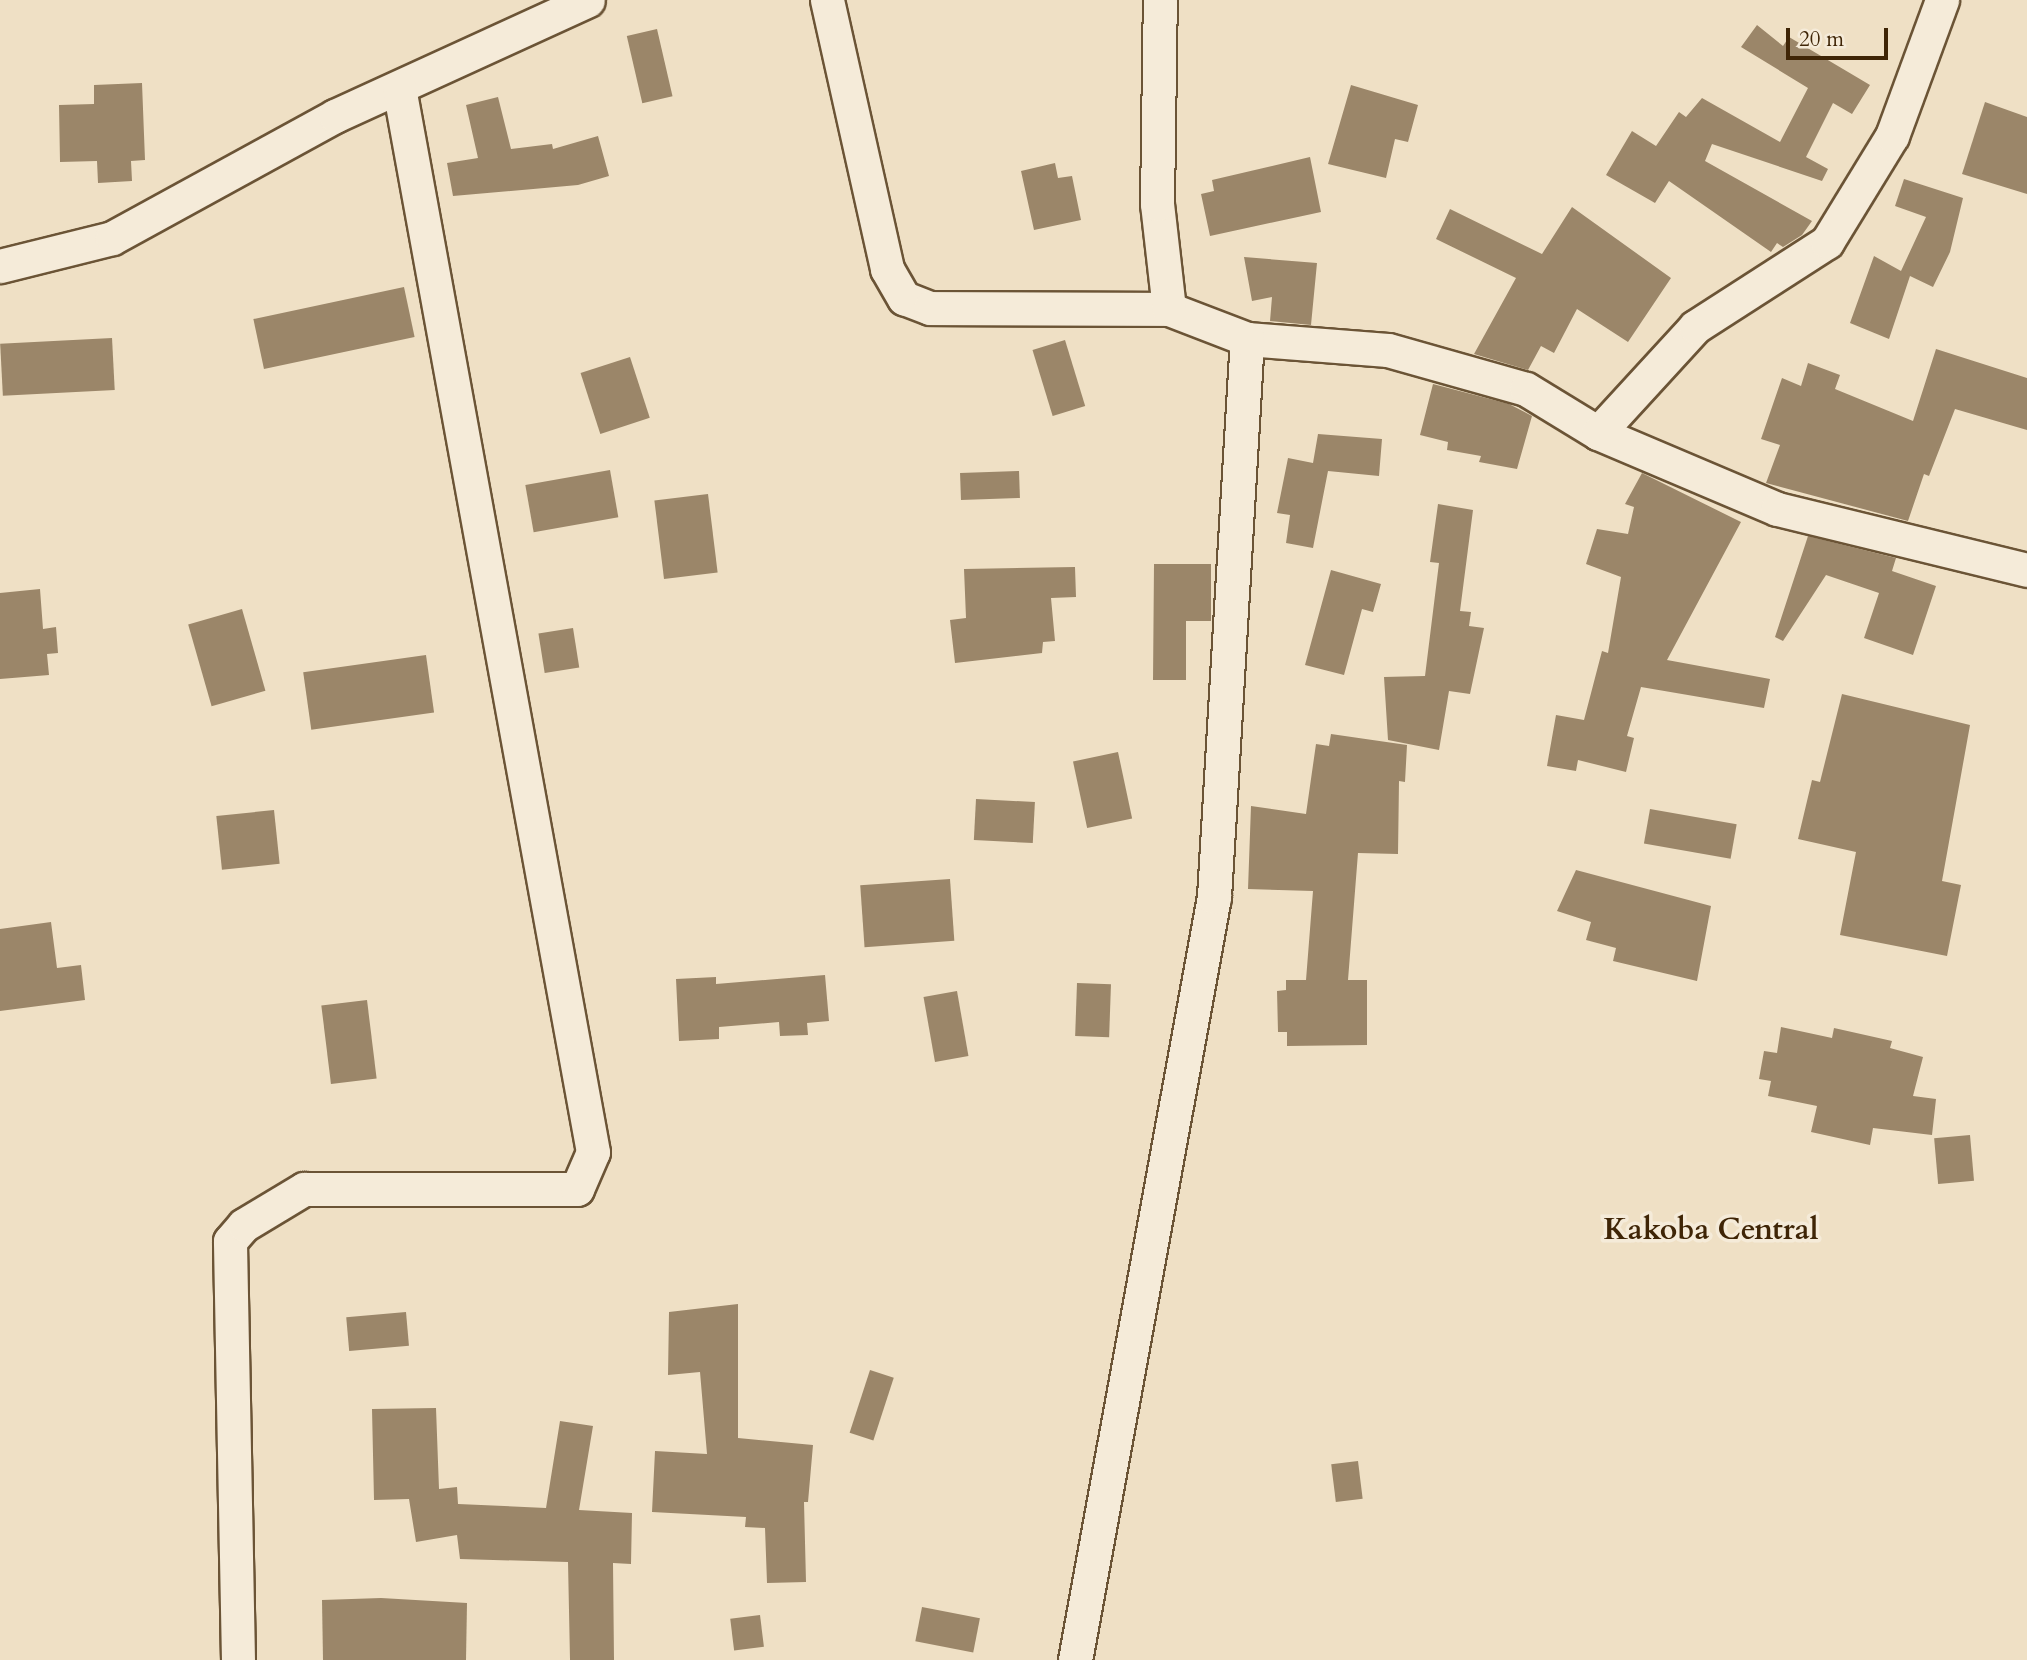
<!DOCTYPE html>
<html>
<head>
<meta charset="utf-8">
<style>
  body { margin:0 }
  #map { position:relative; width:2027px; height:1660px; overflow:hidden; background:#efe0c5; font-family:Cardo,serif }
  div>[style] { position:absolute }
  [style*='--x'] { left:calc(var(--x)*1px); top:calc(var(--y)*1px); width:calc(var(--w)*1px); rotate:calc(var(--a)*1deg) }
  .building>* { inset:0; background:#9b8669; transform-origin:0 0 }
  .roads { filter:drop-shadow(2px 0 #6b5436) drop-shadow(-2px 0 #6b5436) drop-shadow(0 2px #6b5436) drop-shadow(0 -2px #6b5436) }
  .street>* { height:33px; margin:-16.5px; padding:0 16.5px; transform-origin:16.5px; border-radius:16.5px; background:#f5ebd9 }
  span { translate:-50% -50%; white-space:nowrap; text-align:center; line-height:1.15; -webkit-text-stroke:7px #f5ebd9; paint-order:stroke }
  .quarter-label { font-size:30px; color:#3f2506; font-weight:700 }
  .scale { position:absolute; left:1786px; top:28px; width:102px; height:32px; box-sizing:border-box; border:4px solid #3f2506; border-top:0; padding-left:9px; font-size:21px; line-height:24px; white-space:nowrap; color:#3f2506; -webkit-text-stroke:5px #f5ebd9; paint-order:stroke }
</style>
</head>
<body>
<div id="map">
  <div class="building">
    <div style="clip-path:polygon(1757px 25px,1783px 46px,1789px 37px,1870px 85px,1852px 114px,1833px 103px,1806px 157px,1828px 169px,1822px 181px,1712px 144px,1705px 161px,1812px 221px,1802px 235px,1783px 247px,1777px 243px,1771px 252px,1669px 181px,1655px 203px,1606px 175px,1632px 131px,1656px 146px,1679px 112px,1686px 117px,1702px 98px,1780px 142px,1808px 88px,1741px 47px)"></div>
    <div style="left:657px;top:29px;width:69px;height:31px;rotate:77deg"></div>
    <div style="clip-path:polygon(142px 83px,145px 160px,131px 161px,132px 181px,98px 183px,97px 161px,60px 162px,59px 105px,94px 104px,94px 85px)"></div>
    <div style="clip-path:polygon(1351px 85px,1418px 105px,1408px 142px,1395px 139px,1386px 178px,1328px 164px)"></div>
    <div style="clip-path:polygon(498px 97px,511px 149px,552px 144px,553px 149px,598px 136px,609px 176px,578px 185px,453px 196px,447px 163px,478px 158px,466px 105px)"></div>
    <div style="clip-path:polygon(1985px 102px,2027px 117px,2027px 194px,1962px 174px)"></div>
    <div style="clip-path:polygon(1310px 157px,1321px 212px,1210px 236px,1201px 194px,1214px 191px,1212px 180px)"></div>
    <div style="clip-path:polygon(1055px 163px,1058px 178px,1072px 176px,1081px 220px,1034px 230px,1021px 171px)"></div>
    <div style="clip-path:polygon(1904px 179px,1963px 198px,1950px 252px,1933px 287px,1910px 276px,1889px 339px,1850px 323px,1874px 256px,1901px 271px,1926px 217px,1895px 206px)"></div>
    <div style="clip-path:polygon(1572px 207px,1671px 278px,1628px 342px,1577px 309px,1554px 353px,1541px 346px,1528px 370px,1474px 354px,1516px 278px,1436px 239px,1450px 209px,1542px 254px)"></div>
    <div style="clip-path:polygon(1244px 257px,1317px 263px,1311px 325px,1270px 321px,1272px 297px,1252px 301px)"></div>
    <div style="left:404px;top:287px;width:51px;height:154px;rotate:78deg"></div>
    <div style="left:112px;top:338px;width:52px;height:112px;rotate:87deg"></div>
    <div style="left:1065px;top:340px;width:69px;height:34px;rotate:73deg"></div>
    <div style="clip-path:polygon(1936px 349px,2027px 378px,2027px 430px,1955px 409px,1929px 476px,1924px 474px,1908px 521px,1766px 483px,1780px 445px,1761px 439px,1782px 378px,1801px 386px,1808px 363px,1840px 375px,1835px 389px,1913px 421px)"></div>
    <div style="left:630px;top:357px;width:64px;height:52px;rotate:72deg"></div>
    <div style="clip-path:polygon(1433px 384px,1509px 404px,1532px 416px,1517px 469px,1479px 462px,1481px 456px,1447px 450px,1448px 442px,1420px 435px)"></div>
    <div style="clip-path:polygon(1318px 434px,1382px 439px,1379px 476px,1328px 471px,1313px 548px,1286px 543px,1290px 515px,1277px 513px,1288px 458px,1313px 463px)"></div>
    <div style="left:610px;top:470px;width:48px;height:86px;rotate:80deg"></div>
    <div style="left:1019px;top:471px;width:27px;height:59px;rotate:88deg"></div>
    <div style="clip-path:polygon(1642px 473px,1741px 522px,1667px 660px,1770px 679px,1764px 708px,1641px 687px,1627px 736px,1634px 738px,1626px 772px,1578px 760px,1576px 771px,1547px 766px,1556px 715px,1584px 720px,1602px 651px,1608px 653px,1621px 577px,1586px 564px,1597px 529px,1628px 534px,1634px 507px,1625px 504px)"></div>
    <div style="left:708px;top:494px;width:79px;height:54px;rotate:83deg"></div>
    <div style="clip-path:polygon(1438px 504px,1473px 510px,1460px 611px,1471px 612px,1469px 626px,1484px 628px,1470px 694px,1449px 691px,1439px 750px,1388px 740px,1384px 677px,1425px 676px,1439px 563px,1430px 562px)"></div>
    <div style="clip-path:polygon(1808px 536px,1896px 558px,1892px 571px,1936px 586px,1913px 655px,1864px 638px,1879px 593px,1826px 575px,1783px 641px,1775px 637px)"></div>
    <div style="clip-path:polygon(1154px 564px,1211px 564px,1211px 621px,1186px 621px,1186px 680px,1153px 680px)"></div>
    <div style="clip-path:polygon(1075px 567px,1076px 597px,1051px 598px,1055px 641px,1043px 642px,1042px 653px,955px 663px,950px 620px,966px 618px,964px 569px)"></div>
    <div style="clip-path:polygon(1331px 570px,1381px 584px,1373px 612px,1362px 609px,1344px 675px,1305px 665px)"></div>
    <div style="clip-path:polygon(40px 589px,43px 629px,56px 627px,58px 653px,47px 654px,49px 675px,0 679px,0 593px)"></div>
    <div style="left:242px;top:609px;width:85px;height:56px;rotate:74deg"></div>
    <div style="left:573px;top:628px;width:40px;height:35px;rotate:81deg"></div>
    <div style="left:426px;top:655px;width:58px;height:124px;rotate:82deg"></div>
    <div style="clip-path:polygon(1842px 694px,1970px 725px,1942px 881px,1961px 885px,1947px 956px,1840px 935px,1856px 852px,1798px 839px,1812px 780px,1820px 782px)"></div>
    <div style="clip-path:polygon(1331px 734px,1407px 745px,1405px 782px,1399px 781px,1398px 854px,1358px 853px,1348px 980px,1367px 980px,1367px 1045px,1287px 1046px,1287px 1032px,1278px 1032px,1277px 991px,1286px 990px,1286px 980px,1306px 980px,1313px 891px,1248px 889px,1251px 806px,1306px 814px,1316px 744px,1329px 746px)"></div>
    <div style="left:1118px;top:752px;width:68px;height:46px;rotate:78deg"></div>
    <div style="left:976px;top:799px;width:59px;height:41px;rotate:3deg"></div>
    <div style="left:1650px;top:809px;width:88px;height:35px;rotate:10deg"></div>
    <div style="left:274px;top:810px;width:54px;height:58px;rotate:84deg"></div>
    <div style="clip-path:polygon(1576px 870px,1711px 906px,1697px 981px,1613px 961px,1616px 948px,1586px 940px,1591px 922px,1557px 911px)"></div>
    <div style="left:950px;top:879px;width:62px;height:90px;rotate:86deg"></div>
    <div style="clip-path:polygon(51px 922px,57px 968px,81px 965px,85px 1000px,0 1011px,0 929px)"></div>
    <div style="clip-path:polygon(825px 975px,829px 1021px,807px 1023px,808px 1035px,780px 1036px,779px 1022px,719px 1027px,719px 1039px,679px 1041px,676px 979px,716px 977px,716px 984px)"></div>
    <div style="left:1077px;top:983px;width:34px;height:53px;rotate:2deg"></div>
    <div style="left:957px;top:991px;width:66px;height:34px;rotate:80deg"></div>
    <div style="left:367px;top:1000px;width:79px;height:46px;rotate:83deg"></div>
    <div style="clip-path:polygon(1781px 1027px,1832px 1038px,1834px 1028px,1892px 1041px,1890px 1048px,1923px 1057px,1913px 1096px,1936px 1099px,1932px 1135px,1873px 1128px,1870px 1145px,1811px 1132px,1817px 1106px,1768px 1096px,1771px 1081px,1759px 1079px,1764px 1051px,1777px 1053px)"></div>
    <div style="left:1970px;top:1135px;width:46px;height:36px;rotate:85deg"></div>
    <div style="clip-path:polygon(738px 1304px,738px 1438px,813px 1445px,808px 1502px,804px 1502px,806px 1582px,767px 1583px,765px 1528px,745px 1527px,746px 1517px,652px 1512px,655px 1451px,707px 1454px,700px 1372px,668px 1375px,669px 1312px)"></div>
    <div style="left:406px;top:1312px;width:34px;height:60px;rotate:85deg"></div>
    <div style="left:870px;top:1370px;width:25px;height:66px;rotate:18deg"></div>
    <div style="clip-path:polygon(436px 1408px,439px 1489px,457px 1487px,458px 1504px,546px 1508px,560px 1421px,593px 1426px,579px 1510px,632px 1513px,631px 1564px,613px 1563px,614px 1660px,570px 1660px,568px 1562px,460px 1559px,457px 1535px,416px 1542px,409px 1499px,374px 1500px,372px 1409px)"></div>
    <div style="left:1358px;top:1461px;width:38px;height:27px;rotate:83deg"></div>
    <div style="clip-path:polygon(381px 1598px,467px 1603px,466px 1660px,323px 1660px,322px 1600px)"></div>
    <div style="left:922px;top:1607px;width:59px;height:35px;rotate:11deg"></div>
    <div style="left:760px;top:1615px;width:32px;height:30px;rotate:83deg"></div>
  </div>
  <div class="roads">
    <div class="street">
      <div style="--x:827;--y:0;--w:276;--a:77.4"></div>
      <div style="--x:887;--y:269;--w:34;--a:60"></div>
      <div style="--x:904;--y:298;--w:28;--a:21"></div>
      <div style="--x:930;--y:308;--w:239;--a:0.2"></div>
      <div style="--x:0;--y:266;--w:115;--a:-14"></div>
      <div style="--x:112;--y:238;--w:254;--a:-28.7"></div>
      <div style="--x:335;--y:116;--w:278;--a:-24.6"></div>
      <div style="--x:1247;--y:339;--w:141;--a:4.5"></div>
      <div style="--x:1388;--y:350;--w:143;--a:15.8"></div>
      <div style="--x:1526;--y:389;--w:84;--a:31.4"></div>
      <div style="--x:1598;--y:433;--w:194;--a:23"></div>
      <div style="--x:1777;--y:509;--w:257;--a:13.7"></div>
      <div style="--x:1598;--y:433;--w:144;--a:-47.5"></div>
      <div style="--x:1695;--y:327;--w:157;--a:-32.8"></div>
      <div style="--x:1827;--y:242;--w:124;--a:-58.5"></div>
      <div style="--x:1892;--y:136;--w:145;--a:-69.8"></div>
      <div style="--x:238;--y:1660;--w:419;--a:-91.1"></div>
      <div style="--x:230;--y:1241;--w:21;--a:-49"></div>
      <div style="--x:244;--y:1225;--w:70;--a:-31"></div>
      <div style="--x:304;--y:1189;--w:273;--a:0"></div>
      <div style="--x:577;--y:1189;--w:40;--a:-66.6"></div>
      <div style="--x:593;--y:1152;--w:1082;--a:-100.33"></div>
      <div style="--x:1075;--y:1660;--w:776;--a:-79.68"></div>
      <div style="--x:1214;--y:897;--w:559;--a:-86.62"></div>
      <div style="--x:1247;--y:339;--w:84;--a:-159"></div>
      <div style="--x:1169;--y:309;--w:106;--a:-96.5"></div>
      <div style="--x:1157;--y:204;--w:204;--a:-89.2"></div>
    </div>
  </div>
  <div class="quarter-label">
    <span style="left:1711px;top:1230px">Kakoba Central</span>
  </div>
  <div class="scale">20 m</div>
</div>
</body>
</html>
